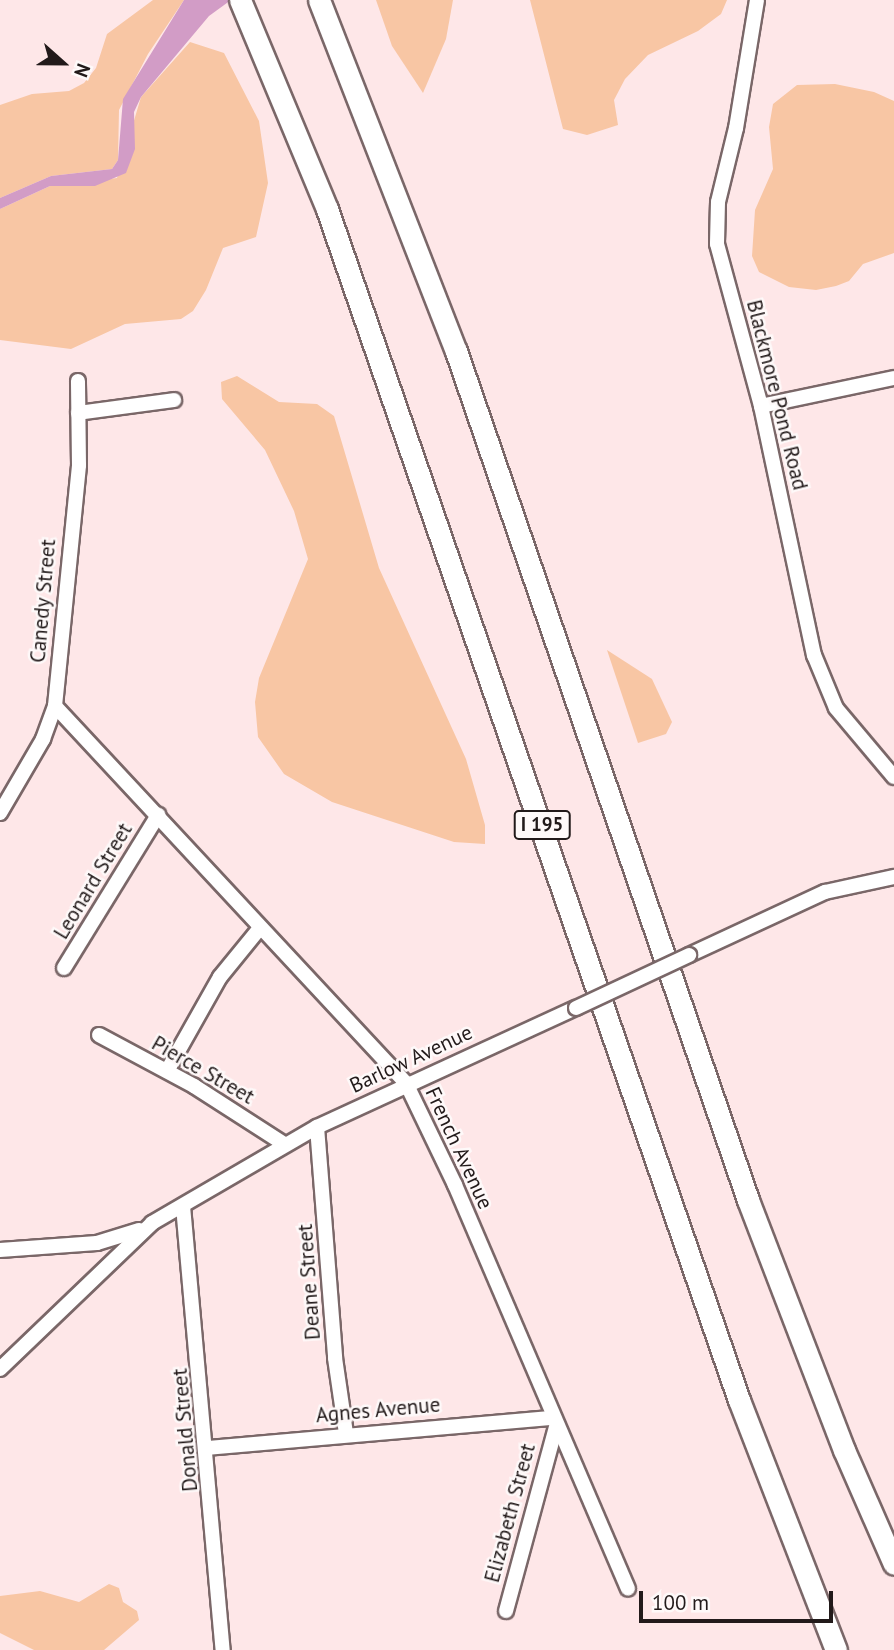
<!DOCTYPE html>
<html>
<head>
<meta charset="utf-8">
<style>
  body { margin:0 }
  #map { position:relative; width:894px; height:1650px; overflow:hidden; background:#fee7e8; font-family:"PT Sans",sans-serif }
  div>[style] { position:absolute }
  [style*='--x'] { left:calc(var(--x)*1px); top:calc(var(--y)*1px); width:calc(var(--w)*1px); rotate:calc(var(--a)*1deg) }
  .green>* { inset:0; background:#f8c6a4 }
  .water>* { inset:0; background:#d29cc6 }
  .roads { filter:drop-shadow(2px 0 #7a6768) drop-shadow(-2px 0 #7a6768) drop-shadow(0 2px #7a6768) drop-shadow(0 -2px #7a6768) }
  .minor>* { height:14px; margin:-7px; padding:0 7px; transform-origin:7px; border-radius:7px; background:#fff }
  .highway>* { height:21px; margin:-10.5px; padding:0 10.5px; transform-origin:10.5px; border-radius:10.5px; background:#fff }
  .bridges { filter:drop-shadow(2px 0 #7a6768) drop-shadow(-2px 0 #7a6768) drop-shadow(0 2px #7a6768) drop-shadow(0 -2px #7a6768) }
  .minor-bridge>* { height:14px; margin:-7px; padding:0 7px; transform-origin:7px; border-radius:7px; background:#fff }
  span { translate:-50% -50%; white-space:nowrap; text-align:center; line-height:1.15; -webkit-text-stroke:5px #fef9f9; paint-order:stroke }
  .shield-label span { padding:2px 5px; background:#fef9f9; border:2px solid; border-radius:5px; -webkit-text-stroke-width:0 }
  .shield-label { font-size:19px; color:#221a1a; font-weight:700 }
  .street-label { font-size:21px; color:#221a1a }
  .north { position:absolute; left:28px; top:28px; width:70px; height:70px; -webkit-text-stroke:5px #fef9f9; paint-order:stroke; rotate:111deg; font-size:19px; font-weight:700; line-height:28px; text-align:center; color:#221a1a }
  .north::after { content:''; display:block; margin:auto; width:24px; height:32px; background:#221a1a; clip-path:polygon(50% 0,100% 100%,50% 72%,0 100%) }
  .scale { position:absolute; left:639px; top:1591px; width:194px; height:32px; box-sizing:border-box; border:4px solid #221a1a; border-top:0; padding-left:9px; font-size:21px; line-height:24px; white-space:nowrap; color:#221a1a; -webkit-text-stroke:5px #fef9f9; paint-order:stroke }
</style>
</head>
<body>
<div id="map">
  <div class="green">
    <div style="clip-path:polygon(153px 0,184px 0,148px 54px,119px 110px,118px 160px,112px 169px,51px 176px,0 198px,0 105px,32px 94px,69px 91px,84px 83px,96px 68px,107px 34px)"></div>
    <div style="clip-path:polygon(376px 0,453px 0,446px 39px,423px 93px,392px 46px)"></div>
    <div style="clip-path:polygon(530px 0,727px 0,721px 14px,698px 31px,648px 55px,625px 79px,614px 100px,618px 125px,587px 135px,563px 129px)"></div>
    <div style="clip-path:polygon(190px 42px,224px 53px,259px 121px,268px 183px,256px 237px,223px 248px,206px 290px,193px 311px,181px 319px,125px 324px,71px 349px,0 340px,0 209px,50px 186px,117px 178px,141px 97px)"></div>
    <div style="clip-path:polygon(835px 84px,874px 92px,894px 101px,894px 253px,863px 264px,849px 281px,836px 286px,816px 290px,789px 287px,759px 272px,752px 256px,755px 210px,773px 169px,769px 127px,773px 104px,797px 85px)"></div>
    <div style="clip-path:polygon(237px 376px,279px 402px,317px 404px,334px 416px,379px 568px,466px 759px,485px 825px,485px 844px,454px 842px,332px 802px,284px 774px,258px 737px,255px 702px,259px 678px,308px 559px,294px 511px,265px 450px,222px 399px,221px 382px)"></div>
    <div style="clip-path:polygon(607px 650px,652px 679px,672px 722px,666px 734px,638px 743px)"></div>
    <div style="clip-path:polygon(109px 1584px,119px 1588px,123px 1602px,137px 1611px,139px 1620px,104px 1650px,34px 1650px,0 1633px,0 1596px,40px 1591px,79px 1602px)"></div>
  </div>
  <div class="water">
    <div style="clip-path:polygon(184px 0,231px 0,209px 16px,141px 97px,134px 112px,135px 149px,126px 173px,95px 186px,50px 186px,0 209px,0 198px,51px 176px,112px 169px,118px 160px,123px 99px)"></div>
  </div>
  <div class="roads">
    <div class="minor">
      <div style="--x:757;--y:0;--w:130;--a:99.3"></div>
      <div style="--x:736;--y:128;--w:76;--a:103.7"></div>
      <div style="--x:718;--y:202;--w:42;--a:91.4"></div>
      <div style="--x:717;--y:244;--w:168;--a:74.8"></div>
      <div style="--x:761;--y:406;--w:255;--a:78"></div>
      <div style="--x:814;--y:655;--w:57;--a:67.5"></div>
      <div style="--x:836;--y:708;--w:90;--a:50"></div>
      <div style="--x:761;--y:406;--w:136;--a:-11.9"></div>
      <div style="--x:78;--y:413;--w:97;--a:-7.7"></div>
      <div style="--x:55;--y:706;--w:515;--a:47.05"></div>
      <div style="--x:406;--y:1083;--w:113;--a:64.3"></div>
      <div style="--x:455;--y:1185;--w:439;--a:66.8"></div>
      <div style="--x:0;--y:813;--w:86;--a:-59.8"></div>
      <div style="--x:43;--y:739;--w:35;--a:-70"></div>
      <div style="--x:55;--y:706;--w:242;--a:-84.3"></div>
      <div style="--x:79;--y:465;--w:84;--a:-90.7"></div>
      <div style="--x:689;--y:955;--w:150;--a:-24.9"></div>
      <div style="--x:825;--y:892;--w:71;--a:-12.3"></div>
      <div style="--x:64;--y:968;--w:180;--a:-58.4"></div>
      <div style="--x:99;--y:1035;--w:108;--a:28.2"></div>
      <div style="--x:194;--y:1086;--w:107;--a:32.8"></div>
      <div style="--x:167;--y:1071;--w:108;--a:-60.6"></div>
      <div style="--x:220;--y:977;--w:63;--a:-50.8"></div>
      <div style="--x:317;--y:1127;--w:232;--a:85.5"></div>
      <div style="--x:335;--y:1358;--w:76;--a:81.7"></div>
      <div style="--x:183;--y:1206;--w:446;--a:84.9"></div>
      <div style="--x:0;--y:1250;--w:97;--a:-4.1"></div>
      <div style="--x:97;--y:1243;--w:44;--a:-17.2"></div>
      <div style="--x:0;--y:1369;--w:211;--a:-43.8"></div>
      <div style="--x:152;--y:1223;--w:191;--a:-30.2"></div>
      <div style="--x:317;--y:1127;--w:285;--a:-24.7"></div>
      <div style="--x:207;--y:1448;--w:346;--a:-5"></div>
      <div style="--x:506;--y:1611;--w:191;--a:-74.8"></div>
    </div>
    <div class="highway">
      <div style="--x:240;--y:0;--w:226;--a:67.4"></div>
      <div style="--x:327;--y:209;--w:1260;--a:70.92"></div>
      <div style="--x:739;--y:1400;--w:268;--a:68.8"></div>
      <div style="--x:319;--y:0;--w:377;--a:68.7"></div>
      <div style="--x:456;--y:351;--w:898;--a:71.02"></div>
      <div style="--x:748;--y:1200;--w:268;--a:69"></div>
      <div style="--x:844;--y:1450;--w:124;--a:66.3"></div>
    </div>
  </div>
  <div class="bridges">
    <div class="minor-bridge">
      <div style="--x:576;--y:1008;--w:125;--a:-25.1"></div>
    </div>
  </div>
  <div class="shield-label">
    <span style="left:542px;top:825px">I 195</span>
  </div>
  <div class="street-label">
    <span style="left:777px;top:395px;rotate:76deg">Blackmore Pond Road</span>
    <span style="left:43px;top:601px;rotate:-85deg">Canedy Street</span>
    <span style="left:93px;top:881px;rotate:-59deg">Leonard Street</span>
    <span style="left:411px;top:1059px;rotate:-25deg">Barlow Avenue</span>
    <span style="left:203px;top:1070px;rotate:30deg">Pierce Street</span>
    <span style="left:459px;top:1148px;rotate:65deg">French Avenue</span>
    <span style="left:309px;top:1282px;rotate:-94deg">Deane Street</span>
    <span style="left:378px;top:1410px;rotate:-5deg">Agnes Avenue</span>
    <span style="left:185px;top:1430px;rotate:-95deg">Donald Street</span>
    <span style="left:510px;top:1513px;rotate:-75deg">Elizabeth Street</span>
  </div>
  <div class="north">N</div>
  <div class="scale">100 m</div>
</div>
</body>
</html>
